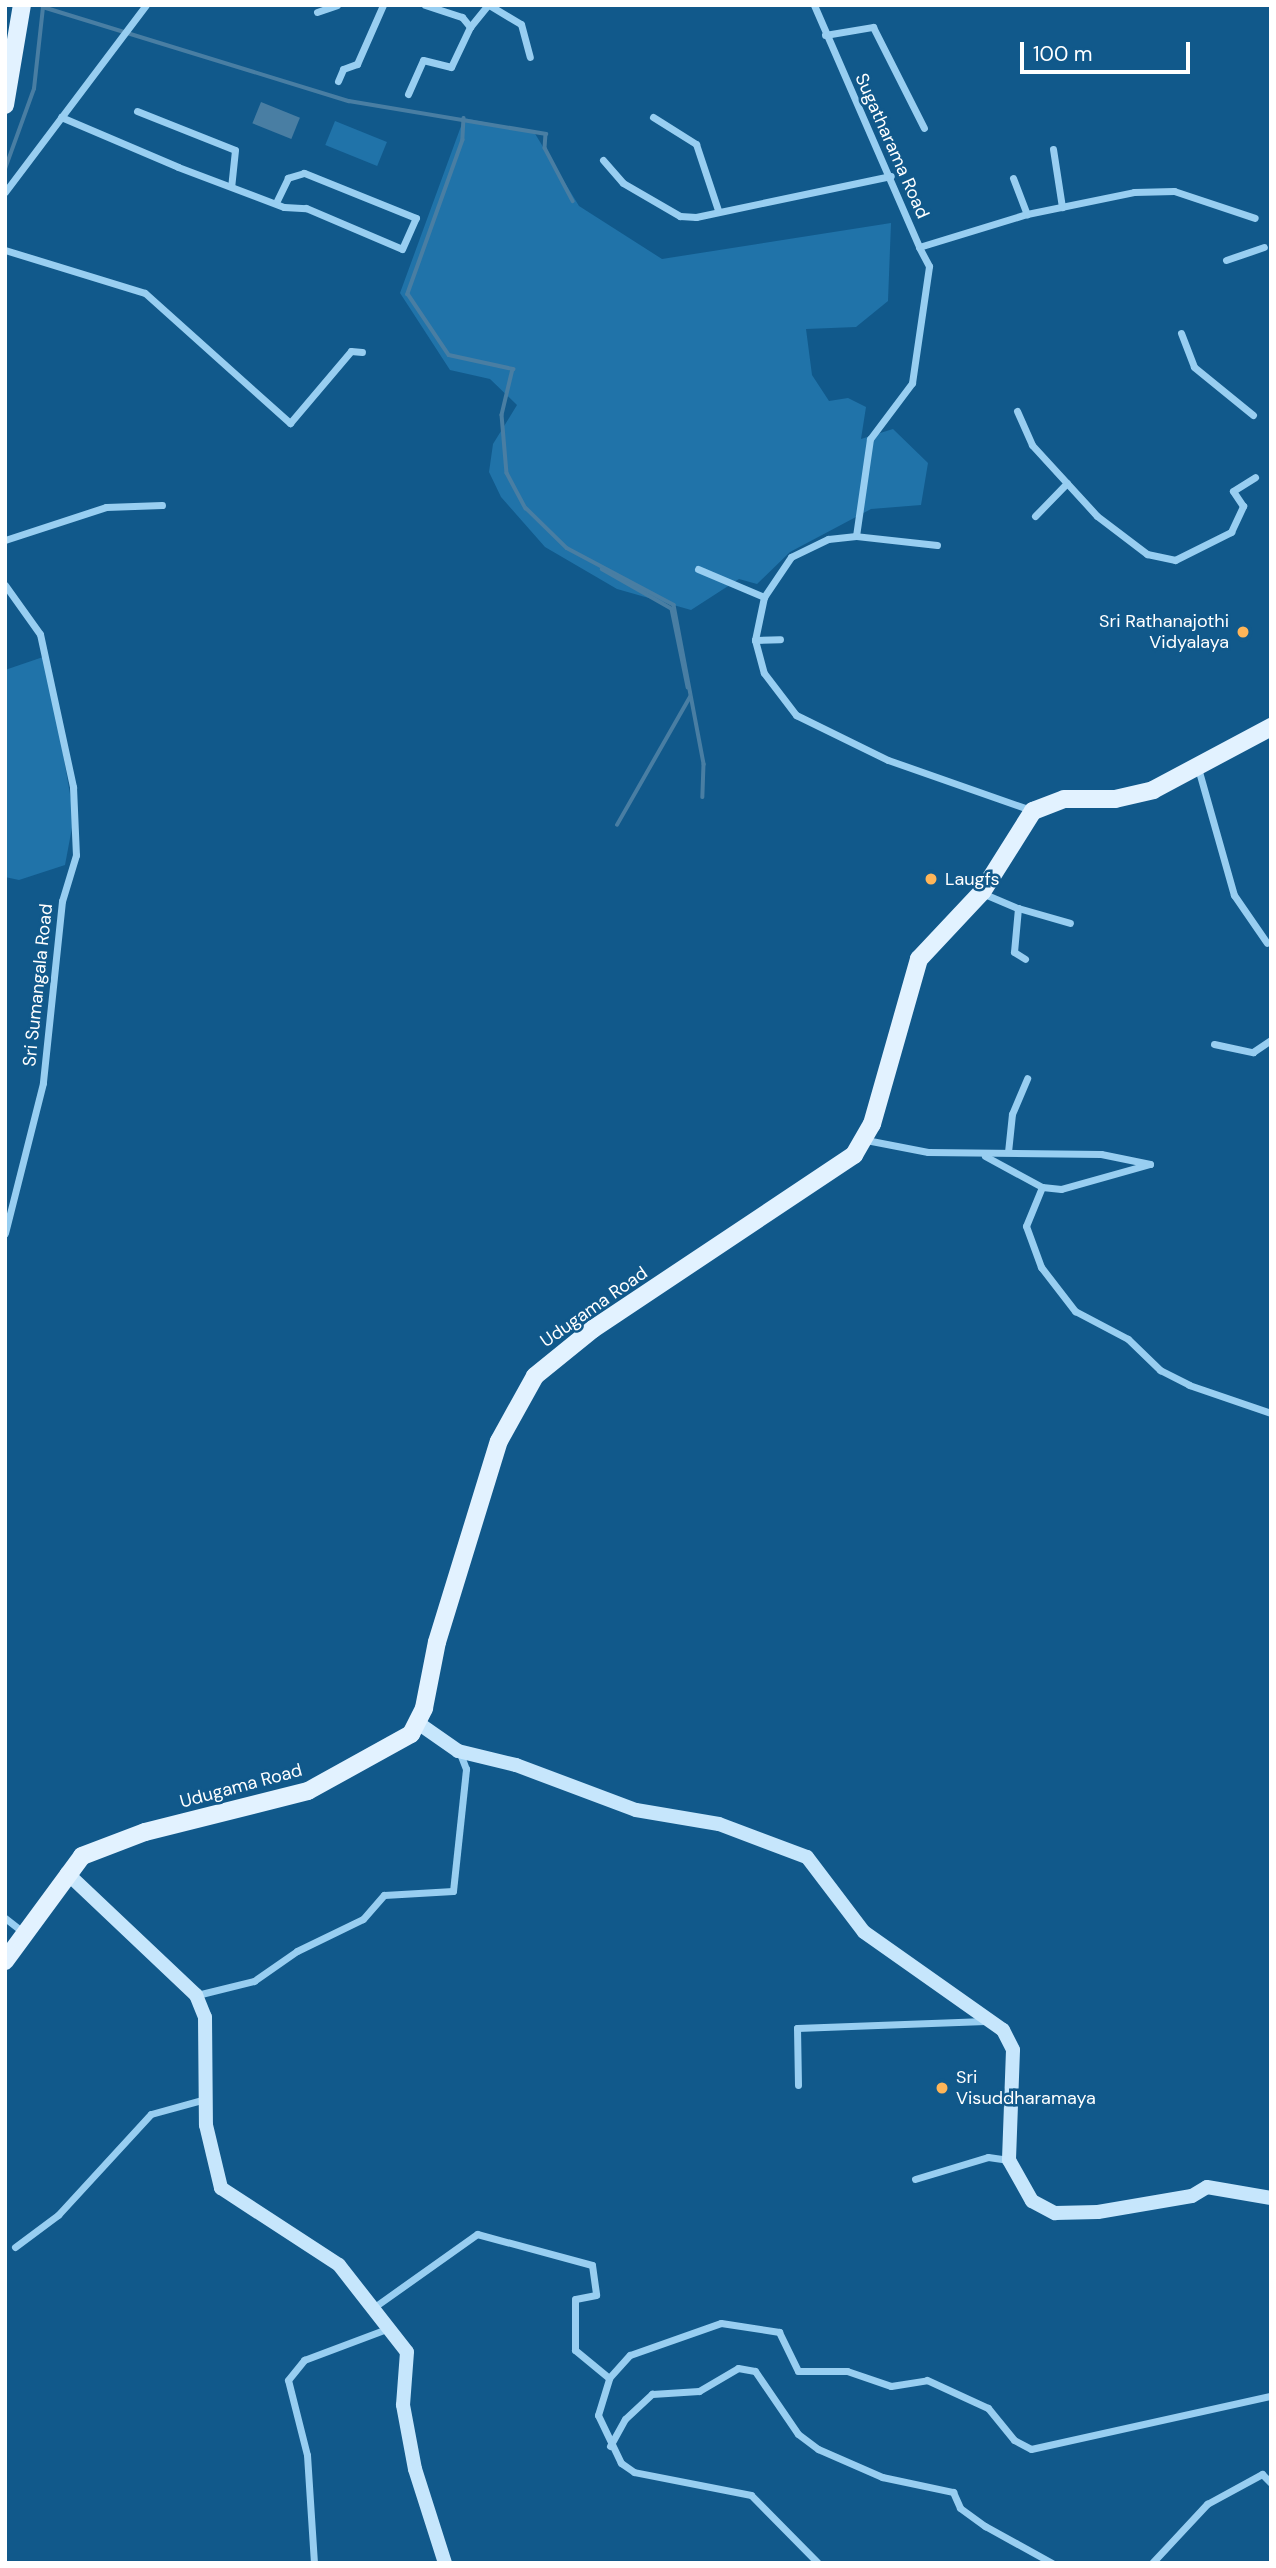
<!DOCTYPE html>
<html>
<head>
<meta charset="utf-8">
<style>
  body { margin:0 }
  #map { position:relative; width:1276px; height:2568px; overflow:hidden; background:#11598b; font-family:"DM Sans",sans-serif }
  div>[style] { position:absolute }
  [style*='--x'] { left:calc(var(--x)*1px); top:calc(var(--y)*1px); width:calc(var(--w)*1px); rotate:calc(var(--a)*1deg) }
  .green>* { inset:0; background:#2073a9; transform-origin:0 0 }
  .water>* { inset:0; background:#497ea3; transform-origin:0 0 }
  .stream>* { height:3.5px; margin:-1.75px; padding:0 1.75px; transform-origin:1.75px; border-radius:1.75px; background:#497ea3 }
  .street>* { height:7px; margin:-3.5px; padding:0 3.5px; transform-origin:3.5px; border-radius:3.5px; background:#98cef1 }
  .secondary>* { height:14px; margin:-7px; padding:0 7px; transform-origin:7px; border-radius:7px; background:#c6e6fc }
  .primary>* { height:18px; margin:-9px; padding:0 9px; transform-origin:9px; border-radius:9px; background:#e2f2ff }
  .dots>* { width:19px; height:19px; translate:-50% -50%; box-sizing:border-box; border:4px solid #11598b; border-radius:50% }
  span { translate:-50% -50%; white-space:nowrap; text-align:center; line-height:1.15; -webkit-text-stroke:5px #11598b; paint-order:stroke }
  .street-label { font-size:18px; color:#fff }
  .poi-label { font-size:18px; color:#fff }
  .right { translate:-100% -50%; text-align:right }
  .left { translate:0 -50%; text-align:left }
  .frame { position:absolute; inset:0; border:7px solid #fff; pointer-events:none }
  .scale { position:absolute; left:1020px; top:42px; width:170px; height:32px; box-sizing:border-box; border:4px solid #fff; border-top:0; padding-left:9px; font-size:21px; line-height:24px; white-space:nowrap; color:#fff; -webkit-text-stroke:5px #11598b; paint-order:stroke }
</style>
</head>
<body>
<div id="map">
  <div class="green">
    <div style="clip-path:polygon(464px 118px,534px 132px,579px 206px,662px 259px,891px 223px,888px 301px,856px 327px,806px 329px,812px 375px,829px 401px,848px 398px,866px 407px,861px 439px,893px 429px,928px 463px,921px 505px,871px 509px,790px 552px,757px 584px,739px 579px,691px 610px,617px 589px,545px 547px,501px 497px,489px 472px,493px 444px,517px 405px,490px 379px,450px 370px,400px 293px)"></div>
    <div style="left:335px;top:121px;width:56px;height:26px;rotate:22deg"></div>
    <div style="clip-path:polygon(46px 656px,74px 817px,65px 865px,19px 880px,5px 877px,5px 670px)"></div>
  </div>
  <div class="water">
    <div style="left:261px;top:102px;width:42px;height:23px;rotate:22deg"></div>
  </div>
  <div class="stream">
    <div style="--x:464;--y:118;--w:22;--a:93"></div>
    <div style="--x:463;--y:140;--w:164;--a:109.7"></div>
    <div style="--x:408;--y:294;--w:73;--a:56.1"></div>
    <div style="--x:449;--y:355;--w:66;--a:12.3"></div>
    <div style="--x:513;--y:369;--w:47;--a:103.4"></div>
    <div style="--x:502;--y:415;--w:58;--a:85.1"></div>
    <div style="--x:507;--y:473;--w:40;--a:62"></div>
    <div style="--x:526;--y:508;--w:57;--a:44.3"></div>
    <div style="--x:567;--y:548;--w:121;--a:28"></div>
    <div style="--x:674;--y:605;--w:162;--a:79.3"></div>
    <div style="--x:704;--y:764;--w:33;--a:92"></div>
    <div style="--x:5;--y:169;--w:85;--a:-70.1"></div>
    <div style="--x:34;--y:89;--w:82;--a:-83.7"></div>
    <div style="--x:43;--y:7;--w:320;--a:17.1"></div>
    <div style="--x:349;--y:101;--w:200;--a:9.5"></div>
    <div style="--x:546;--y:134;--w:14;--a:94"></div>
    <div style="--x:545;--y:148;--w:60;--a:62.2"></div>
    <div style="--x:602;--y:569;--w:81;--a:29.7"></div>
    <div style="--x:672;--y:609;--w:80;--a:78.4"></div>
    <div style="--x:617;--y:825;--w:147;--a:-60.3"></div>
  </div>
  <div class="street">
    <div style="--x:425;--y:5;--w:39;--a:18"></div>
    <div style="--x:462;--y:17;--w:13;--a:51"></div>
    <div style="--x:470;--y:27;--w:28;--a:-51"></div>
    <div style="--x:489;--y:5;--w:37;--a:31"></div>
    <div style="--x:521;--y:24;--w:34;--a:75"></div>
    <div style="--x:814;--y:5;--w:264;--a:66.5"></div>
    <div style="--x:919;--y:247;--w:113;--a:-17"></div>
    <div style="--x:1027;--y:214;--w:109;--a:-11.6"></div>
    <div style="--x:1134;--y:192;--w:40;--a:-1.4"></div>
    <div style="--x:1174;--y:191;--w:85;--a:18.4"></div>
    <div style="--x:317;--y:12;--w:21;--a:-19"></div>
    <div style="--x:825;--y:35;--w:49;--a:-9.5"></div>
    <div style="--x:873;--y:27;--w:113;--a:63.2"></div>
    <div style="--x:338;--y:81;--w:13;--a:-67"></div>
    <div style="--x:343;--y:69;--w:15;--a:-20"></div>
    <div style="--x:357;--y:64;--w:64;--a:-66.2"></div>
    <div style="--x:408;--y:94;--w:37;--a:-66"></div>
    <div style="--x:423;--y:60;--w:29;--a:14"></div>
    <div style="--x:451;--y:67;--w:44;--a:-64.6"></div>
    <div style="--x:137;--y:111;--w:105;--a:21.7"></div>
    <div style="--x:235;--y:150;--w:36;--a:96"></div>
    <div style="--x:61;--y:117;--w:127;--a:23.1"></div>
    <div style="--x:178;--y:167;--w:113;--a:20.7"></div>
    <div style="--x:284;--y:207;--w:22;--a:3"></div>
    <div style="--x:306;--y:208;--w:104;--a:23.1"></div>
    <div style="--x:402;--y:249;--w:34;--a:-66"></div>
    <div style="--x:416;--y:218;--w:121;--a:-158.1"></div>
    <div style="--x:304;--y:173;--w:17;--a:163"></div>
    <div style="--x:288;--y:178;--w:28;--a:116"></div>
    <div style="--x:653;--y:117;--w:51;--a:32.1"></div>
    <div style="--x:696;--y:144;--w:70;--a:71.6"></div>
    <div style="--x:1053;--y:149;--w:59;--a:81.2"></div>
    <div style="--x:603;--y:160;--w:30;--a:49"></div>
    <div style="--x:623;--y:183;--w:66;--a:30.1"></div>
    <div style="--x:680;--y:216;--w:16;--a:4"></div>
    <div style="--x:696;--y:217;--w:199;--a:-11.9"></div>
    <div style="--x:1013;--y:178;--w:39;--a:69"></div>
    <div style="--x:5;--y:192;--w:234;--a:-53"></div>
    <div style="--x:5;--y:250;--w:146;--a:17.1"></div>
    <div style="--x:145;--y:293;--w:195;--a:41.9"></div>
    <div style="--x:290;--y:423;--w:94;--a:-49.7"></div>
    <div style="--x:351;--y:351;--w:11;--a:5"></div>
    <div style="--x:1226;--y:260;--w:40;--a:-18.9"></div>
    <div style="--x:1181;--y:333;--w:36;--a:69"></div>
    <div style="--x:1194;--y:367;--w:76;--a:39.1"></div>
    <div style="--x:1017;--y:411;--w:37;--a:66"></div>
    <div style="--x:1032;--y:445;--w:96;--a:47.5"></div>
    <div style="--x:1097;--y:516;--w:63;--a:37.2"></div>
    <div style="--x:1147;--y:554;--w:29;--a:12"></div>
    <div style="--x:1175;--y:560;--w:63;--a:-26.6"></div>
    <div style="--x:1231;--y:532;--w:29;--a:-65"></div>
    <div style="--x:1243;--y:506;--w:18;--a:-124"></div>
    <div style="--x:1233;--y:491;--w:26;--a:-32"></div>
    <div style="--x:1035;--y:516;--w:46;--a:-45.9"></div>
    <div style="--x:856;--y:536;--w:98;--a:-81.8"></div>
    <div style="--x:870;--y:439;--w:70;--a:-53.1"></div>
    <div style="--x:912;--y:383;--w:118;--a:-81.7"></div>
    <div style="--x:929;--y:266;--w:21;--a:-118"></div>
    <div style="--x:5;--y:540;--w:106;--a:-18.1"></div>
    <div style="--x:106;--y:507;--w:56;--a:-2"></div>
    <div style="--x:937;--y:545;--w:81;--a:-173.7"></div>
    <div style="--x:856;--y:536;--w:28;--a:174"></div>
    <div style="--x:828;--y:539;--w:41;--a:154.1"></div>
    <div style="--x:791;--y:557;--w:48;--a:124"></div>
    <div style="--x:764;--y:597;--w:44;--a:101.8"></div>
    <div style="--x:755;--y:640;--w:34;--a:75"></div>
    <div style="--x:764;--y:673;--w:53;--a:52.7"></div>
    <div style="--x:796;--y:715;--w:102;--a:26.1"></div>
    <div style="--x:888;--y:760;--w:151;--a:19.3"></div>
    <div style="--x:698;--y:569;--w:72;--a:23"></div>
    <div style="--x:5;--y:585;--w:60;--a:54.5"></div>
    <div style="--x:40;--y:634;--w:157;--a:77.8"></div>
    <div style="--x:73;--y:787;--w:68;--a:87.5"></div>
    <div style="--x:76;--y:855;--w:48;--a:106.9"></div>
    <div style="--x:62;--y:901;--w:183;--a:96"></div>
    <div style="--x:43;--y:1083;--w:155;--a:104.2"></div>
    <div style="--x:755;--y:640;--w:25;--a:-2"></div>
    <div style="--x:1198;--y:768;--w:132;--a:74.2"></div>
    <div style="--x:1234;--y:895;--w:58;--a:55.5"></div>
    <div style="--x:982;--y:893;--w:39;--a:23"></div>
    <div style="--x:1018;--y:908;--w:44;--a:95.2"></div>
    <div style="--x:1014;--y:952;--w:13;--a:32"></div>
    <div style="--x:1018;--y:908;--w:54;--a:16.1"></div>
    <div style="--x:1214;--y:1044;--w:40;--a:12"></div>
    <div style="--x:1253;--y:1052;--w:22;--a:-34"></div>
    <div style="--x:866;--y:1140;--w:63;--a:11"></div>
    <div style="--x:928;--y:1152;--w:173;--a:0.7"></div>
    <div style="--x:1101;--y:1154;--w:50;--a:11.5"></div>
    <div style="--x:1150;--y:1164;--w:92;--a:164.3"></div>
    <div style="--x:1061;--y:1189;--w:19;--a:-174"></div>
    <div style="--x:1042;--y:1187;--w:65;--a:-151.5"></div>
    <div style="--x:1008;--y:1152;--w:38;--a:-84"></div>
    <div style="--x:1012;--y:1114;--w:39;--a:-67"></div>
    <div style="--x:1042;--y:1187;--w:42;--a:112.3"></div>
    <div style="--x:1026;--y:1226;--w:44;--a:69.9"></div>
    <div style="--x:1041;--y:1267;--w:56;--a:52.3"></div>
    <div style="--x:1075;--y:1311;--w:60;--a:27.8"></div>
    <div style="--x:1128;--y:1339;--w:45;--a:44.1"></div>
    <div style="--x:1160;--y:1370;--w:33;--a:27"></div>
    <div style="--x:1189;--y:1385;--w:87;--a:18.9"></div>
    <div style="--x:5;--y:1918;--w:24;--a:38"></div>
    <div style="--x:197;--y:1995;--w:59;--a:-13.8"></div>
    <div style="--x:254;--y:1981;--w:52;--a:-34.9"></div>
    <div style="--x:297;--y:1951;--w:73;--a:-25.9"></div>
    <div style="--x:363;--y:1919;--w:32;--a:-49"></div>
    <div style="--x:384;--y:1895;--w:69;--a:-3.3"></div>
    <div style="--x:453;--y:1891;--w:123;--a:-83.9"></div>
    <div style="--x:466;--y:1769;--w:17;--a:-111"></div>
    <div style="--x:798;--y:2085;--w:57;--a:-91"></div>
    <div style="--x:797;--y:2028;--w:188;--a:-2.1"></div>
    <div style="--x:915;--y:2179;--w:76;--a:-16.8"></div>
    <div style="--x:988;--y:2157;--w:21;--a:8"></div>
    <div style="--x:15;--y:2247;--w:54;--a:-36.7"></div>
    <div style="--x:58;--y:2215;--w:137;--a:-47.4"></div>
    <div style="--x:151;--y:2114;--w:56;--a:-15.5"></div>
    <div style="--x:373;--y:2308;--w:128;--a:-35.4"></div>
    <div style="--x:477;--y:2234;--w:119;--a:15.1"></div>
    <div style="--x:592;--y:2265;--w:30;--a:82"></div>
    <div style="--x:596;--y:2295;--w:21;--a:169"></div>
    <div style="--x:575;--y:2299;--w:51;--a:90"></div>
    <div style="--x:575;--y:2350;--w:44;--a:39.5"></div>
    <div style="--x:610;--y:2446;--w:31;--a:-61"></div>
    <div style="--x:625;--y:2419;--w:37;--a:-43"></div>
    <div style="--x:652;--y:2394;--w:47;--a:-3.7"></div>
    <div style="--x:699;--y:2391;--w:45;--a:-30.5"></div>
    <div style="--x:738;--y:2368;--w:17;--a:10"></div>
    <div style="--x:755;--y:2371;--w:76;--a:55.7"></div>
    <div style="--x:798;--y:2434;--w:25;--a:37"></div>
    <div style="--x:818;--y:2449;--w:70;--a:23.6"></div>
    <div style="--x:882;--y:2477;--w:73;--a:11.9"></div>
    <div style="--x:953;--y:2492;--w:17;--a:66"></div>
    <div style="--x:960;--y:2508;--w:31;--a:36"></div>
    <div style="--x:985;--y:2526;--w:77;--a:28.9"></div>
    <div style="--x:314;--y:2563;--w:108;--a:-93.7"></div>
    <div style="--x:307;--y:2455;--w:77;--a:-104.2"></div>
    <div style="--x:288;--y:2380;--w:26;--a:-51"></div>
    <div style="--x:304;--y:2360;--w:91;--a:-20.6"></div>
    <div style="--x:818;--y:2563;--w:95;--a:-134.6"></div>
    <div style="--x:751;--y:2495;--w:119;--a:-168.9"></div>
    <div style="--x:634;--y:2472;--w:16;--a:-145"></div>
    <div style="--x:621;--y:2463;--w:53;--a:-115.6"></div>
    <div style="--x:598;--y:2415;--w:39;--a:-73"></div>
    <div style="--x:609;--y:2378;--w:31;--a:-48"></div>
    <div style="--x:630;--y:2355;--w:96;--a:-19.4"></div>
    <div style="--x:721;--y:2323;--w:59;--a:8.8"></div>
    <div style="--x:779;--y:2332;--w:43;--a:64"></div>
    <div style="--x:798;--y:2371;--w:49;--a:0"></div>
    <div style="--x:847;--y:2371;--w:46;--a:18.8"></div>
    <div style="--x:891;--y:2386;--w:36;--a:-9"></div>
    <div style="--x:927;--y:2380;--w:67;--a:24.7"></div>
    <div style="--x:988;--y:2408;--w:41;--a:50.9"></div>
    <div style="--x:1014;--y:2440;--w:19;--a:28"></div>
    <div style="--x:1031;--y:2449;--w:246;--a:-12.5"></div>
    <div style="--x:1152;--y:2563;--w:81;--a:-47"></div>
    <div style="--x:1207;--y:2504;--w:63;--a:-28.6"></div>
    <div style="--x:1262;--y:2474;--w:13;--a:45"></div>
  </div>
  <div class="secondary">
    <div style="--x:418;--y:1723;--w:49;--a:35"></div>
    <div style="--x:458;--y:1751;--w:60;--a:13.6"></div>
    <div style="--x:516;--y:1765;--w:128;--a:20.6"></div>
    <div style="--x:636;--y:1810;--w:84;--a:9.6"></div>
    <div style="--x:719;--y:1824;--w:94;--a:20.6"></div>
    <div style="--x:807;--y:1857;--w:94;--a:52.8"></div>
    <div style="--x:864;--y:1932;--w:170;--a:35.2"></div>
    <div style="--x:1003;--y:2030;--w:22;--a:63"></div>
    <div style="--x:1013;--y:2050;--w:110;--a:92.1"></div>
    <div style="--x:1009;--y:2160;--w:47;--a:60.7"></div>
    <div style="--x:1032;--y:2201;--w:26;--a:28"></div>
    <div style="--x:1055;--y:2213;--w:43;--a:-1.3"></div>
    <div style="--x:1098;--y:2212;--w:95;--a:-9.7"></div>
    <div style="--x:1192;--y:2196;--w:17;--a:-31"></div>
    <div style="--x:1207;--y:2187;--w:65;--a:9.8"></div>
    <div style="--x:67;--y:1873;--w:178;--a:43.4"></div>
    <div style="--x:196;--y:1995;--w:24;--a:68"></div>
    <div style="--x:205;--y:2017;--w:108;--a:89.5"></div>
    <div style="--x:206;--y:2125;--w:65;--a:76.6"></div>
    <div style="--x:221;--y:2188;--w:141;--a:33.1"></div>
    <div style="--x:339;--y:2265;--w:110;--a:52"></div>
    <div style="--x:407;--y:2352;--w:53;--a:94.3"></div>
    <div style="--x:403;--y:2405;--w:65;--a:79.4"></div>
    <div style="--x:415;--y:2469;--w:99;--a:72.3"></div>
  </div>
  <div class="primary">
    <div style="--x:5;--y:105;--w:101;--a:-80.4"></div>
    <div style="--x:5;--y:1961;--w:130;--a:-53.7"></div>
    <div style="--x:82;--y:1856;--w:67;--a:-20.9"></div>
    <div style="--x:145;--y:1832;--w:168;--a:-14.1"></div>
    <div style="--x:308;--y:1791;--w:118;--a:-29"></div>
    <div style="--x:411;--y:1734;--w:29;--a:-63"></div>
    <div style="--x:424;--y:1708;--w:67;--a:-78.9"></div>
    <div style="--x:437;--y:1642;--w:210;--a:-72.9"></div>
    <div style="--x:499;--y:1441;--w:74;--a:-61"></div>
    <div style="--x:535;--y:1376;--w:75;--a:-39"></div>
    <div style="--x:593;--y:1329;--w:314;--a:-33.7"></div>
    <div style="--x:854;--y:1155;--w:36;--a:-60"></div>
    <div style="--x:872;--y:1124;--w:172;--a:-74.1"></div>
    <div style="--x:919;--y:959;--w:92;--a:-46.8"></div>
    <div style="--x:982;--y:892;--w:96;--a:-57.8"></div>
    <div style="--x:1033;--y:811;--w:33;--a:-21"></div>
    <div style="--x:1064;--y:799;--w:51;--a:0"></div>
    <div style="--x:1115;--y:799;--w:39;--a:-13"></div>
    <div style="--x:1153;--y:790;--w:134;--a:-28.1"></div>
  </div>
  <div class="dots">
    <div style="left:1243px;top:632px;background:#ffb558"></div>
    <div style="left:931px;top:879px;background:#ffb558"></div>
    <div style="left:942px;top:2088px;background:#ffb558"></div>
  </div>
  <div class="street-label">
    <span style="left:892px;top:146px;rotate:66deg">Sugatharama Road</span>
    <span style="left:38px;top:985px;rotate:-84deg">Sri Sumangala Road</span>
    <span style="left:594px;top:1307px;rotate:-35deg">Udugama Road</span>
    <span style="left:241px;top:1786px;rotate:-15deg">Udugama Road</span>
  </div>
  <div class="poi-label">
    <span class="right" style="left:1229px;top:632px">Sri Rathanajothi<br>Vidyalaya</span>
    <span class="left" style="left:945px;top:879px">Laugfs</span>
    <span class="left" style="left:956px;top:2088px">Sri<br>Visuddharamaya</span>
  </div>
  <div class="frame"></div>
  <div class="scale">100 m</div>
</div>
</body>
</html>
